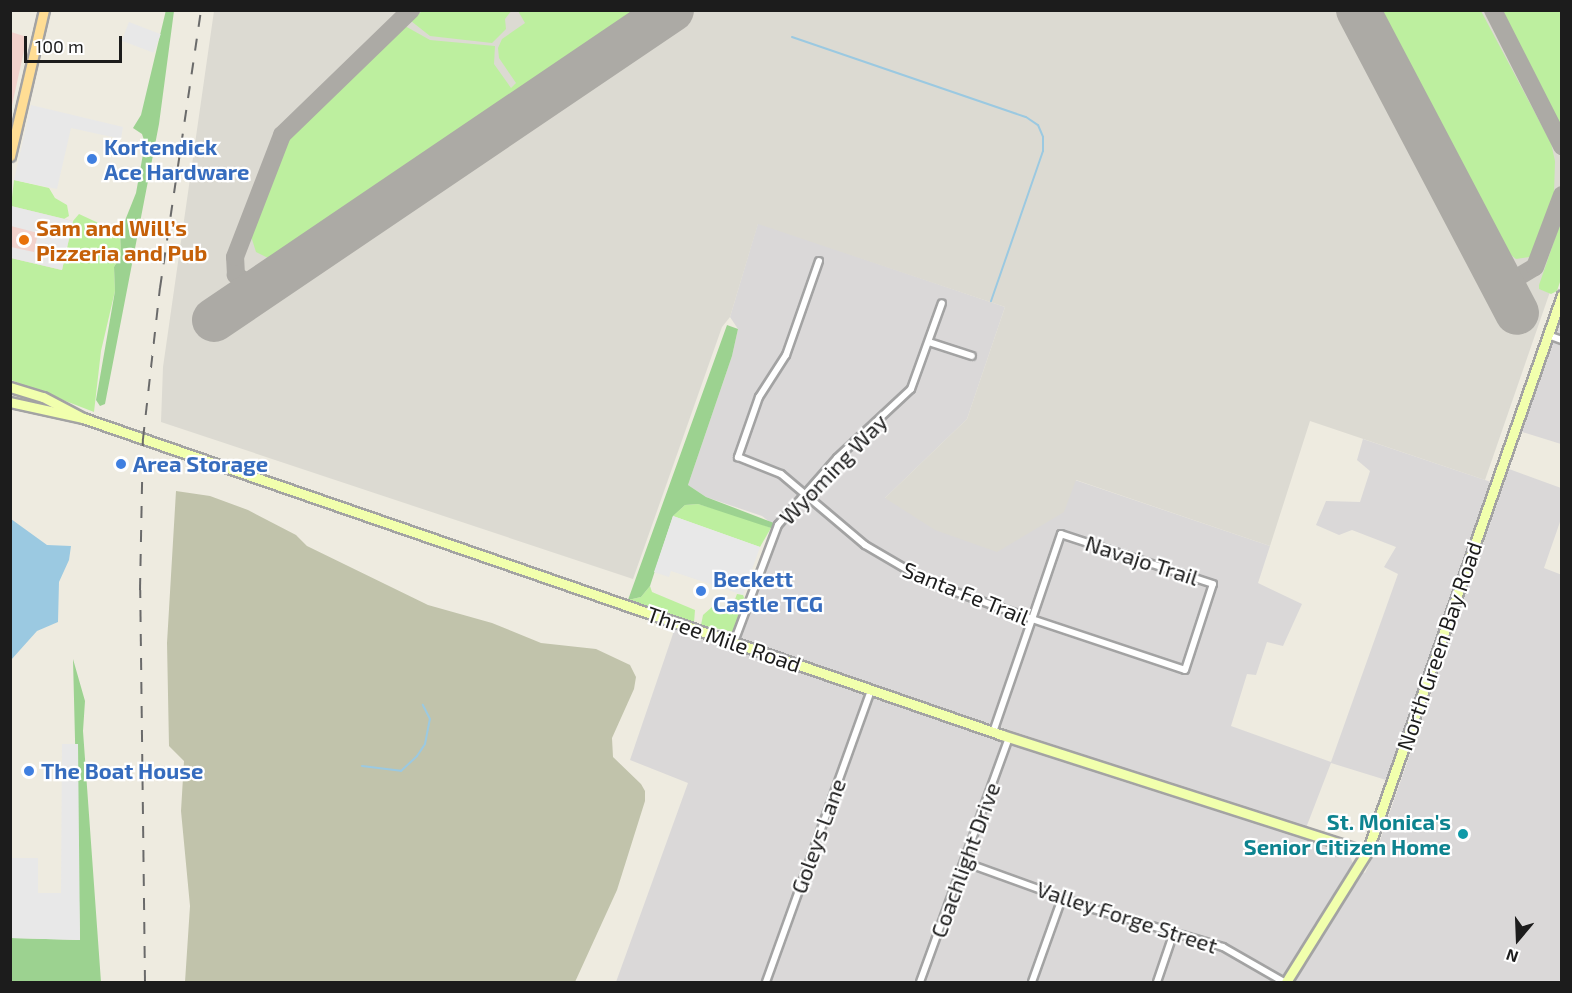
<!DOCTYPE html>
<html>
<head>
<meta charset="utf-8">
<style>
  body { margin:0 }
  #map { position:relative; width:1572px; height:993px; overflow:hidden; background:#eeebe0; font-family:"Exo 2",sans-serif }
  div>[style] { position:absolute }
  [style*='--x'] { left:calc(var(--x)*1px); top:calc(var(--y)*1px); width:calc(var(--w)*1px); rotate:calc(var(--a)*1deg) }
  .residential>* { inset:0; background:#dad8d8 }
  .commercial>* { inset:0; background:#f2d2cc }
  .airport>* { inset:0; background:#dcdad2 }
  .construction>* { inset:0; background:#c1c3ab }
  .grass>* { inset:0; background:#bdef9f }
  .forest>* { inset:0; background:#9cd290 }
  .parking>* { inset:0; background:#e8e8e8; transform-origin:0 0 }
  .water>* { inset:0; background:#9bc9e1 }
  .stream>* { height:2px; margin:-1px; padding:0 1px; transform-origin:1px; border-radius:1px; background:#9bc9e1 }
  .taxiway>* { height:18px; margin:-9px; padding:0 9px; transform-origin:9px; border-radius:9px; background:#acaaa5 }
  .runway>* { height:44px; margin:-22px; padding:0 22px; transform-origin:22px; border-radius:22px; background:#acaaa5 }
  .roads { filter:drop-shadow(2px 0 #a3a3a3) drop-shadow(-2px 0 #a3a3a3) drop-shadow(0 2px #a3a3a3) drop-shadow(0 -2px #a3a3a3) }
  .street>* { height:6px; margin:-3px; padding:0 3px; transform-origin:3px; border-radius:3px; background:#fff }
  .secondary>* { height:9px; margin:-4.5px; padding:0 4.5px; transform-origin:4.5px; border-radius:4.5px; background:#f1ffad }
  .primary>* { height:9px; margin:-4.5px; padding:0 4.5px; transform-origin:4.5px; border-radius:4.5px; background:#ffdd94 }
  .rail>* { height:2px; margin-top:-1px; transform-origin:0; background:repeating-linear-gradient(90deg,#6a6a6a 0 12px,transparent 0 24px) }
  .dots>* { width:16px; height:16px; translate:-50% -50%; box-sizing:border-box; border:3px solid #fff; border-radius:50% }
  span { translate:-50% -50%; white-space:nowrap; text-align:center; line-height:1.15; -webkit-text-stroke:4.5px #fff; paint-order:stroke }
  .shop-label { font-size:22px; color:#366cbe; font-weight:700 }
  .left { translate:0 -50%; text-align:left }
  .food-label { font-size:22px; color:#c56008; font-weight:700 }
  .street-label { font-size:22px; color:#1c1c1c }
  .culture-label { font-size:22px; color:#0d838f; font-weight:700 }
  .right { translate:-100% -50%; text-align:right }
  .frame { position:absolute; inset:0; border:12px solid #1c1c1c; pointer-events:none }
  .north { position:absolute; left:1488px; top:909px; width:60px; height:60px; -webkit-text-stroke:4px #fff; paint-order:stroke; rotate:199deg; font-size:16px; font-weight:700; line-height:24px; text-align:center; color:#1c1c1c }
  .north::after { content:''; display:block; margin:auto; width:21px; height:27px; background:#1c1c1c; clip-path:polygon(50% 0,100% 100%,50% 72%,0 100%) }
  .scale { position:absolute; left:24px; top:36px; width:98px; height:27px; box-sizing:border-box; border:3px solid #1c1c1c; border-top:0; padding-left:8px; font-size:18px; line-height:21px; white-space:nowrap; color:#1c1c1c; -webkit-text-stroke:4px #fff; paint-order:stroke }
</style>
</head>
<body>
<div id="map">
  <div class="residential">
    <div style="clip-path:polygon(758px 223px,1005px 307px,967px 419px,885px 498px,1075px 480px,1270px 546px,1258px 583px,1302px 604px,1283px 646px,1267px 642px,1256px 675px,1247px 674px,1231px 726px,1331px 762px,1398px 574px,1384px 567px,1396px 547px,1352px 530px,1339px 535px,1316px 525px,1326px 501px,1360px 502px,1370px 471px,1357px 460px,1363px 439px,1491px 482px,1386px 780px,1331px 763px,1306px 828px,739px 641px,767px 555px,780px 530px,762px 516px,706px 497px,688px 485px,732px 356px,738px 329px,730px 317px)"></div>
    <div style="clip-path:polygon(1561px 311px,1561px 444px,1519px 431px)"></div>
    <div style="clip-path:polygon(1509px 469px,1561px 488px,1561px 519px,1544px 568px,1562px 575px,1561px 982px,616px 982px,688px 783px,630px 760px,675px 628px,1118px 780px,1298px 837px,1350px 856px,1355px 869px,1365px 873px,1379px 843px)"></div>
  </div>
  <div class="commercial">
    <div style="clip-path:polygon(11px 32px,27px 37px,11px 110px)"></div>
    <div style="clip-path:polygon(11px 206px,73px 221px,62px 270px,11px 258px)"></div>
  </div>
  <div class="airport">
    <div style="clip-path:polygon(214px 11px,1561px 11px,1561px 260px,1485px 480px,1310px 421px,1270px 546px,1076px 480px,1064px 512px,997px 552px,935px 530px,885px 498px,967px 419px,1005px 307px,758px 224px,730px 317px,722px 327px,633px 579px,161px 422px,163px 367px)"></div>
  </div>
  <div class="construction">
    <div style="clip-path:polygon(176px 491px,210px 496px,248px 510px,296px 535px,307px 546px,428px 605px,492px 623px,541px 643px,596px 649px,630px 665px,636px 677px,634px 689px,612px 738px,613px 757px,641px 784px,645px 791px,645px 801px,617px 890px,575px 982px,185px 982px,190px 906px,181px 811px,184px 761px,169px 746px,167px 643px)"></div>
  </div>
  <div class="grass">
    <div style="clip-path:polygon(512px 10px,505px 19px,506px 29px,492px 43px,430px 36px,411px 21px,422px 11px)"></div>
    <div style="clip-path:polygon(518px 11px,647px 11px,282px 257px,270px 259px,256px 252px,250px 233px,285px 143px,298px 125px,377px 52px,405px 26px,430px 40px,495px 46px,494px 64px,511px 88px,516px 83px,499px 58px,498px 48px,502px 39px,525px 23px)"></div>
    <div style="clip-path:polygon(1373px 11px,1481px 11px,1551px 143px,1555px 161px,1554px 193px,1530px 257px,1516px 259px,1494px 242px)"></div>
    <div style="clip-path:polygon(1499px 11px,1561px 11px,1561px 130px,1561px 129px)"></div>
    <div style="clip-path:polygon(14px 180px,49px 188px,55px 198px,67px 205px,69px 216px,64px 219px,11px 206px)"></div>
    <div style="clip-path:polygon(79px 214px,120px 233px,121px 255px,114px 267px,115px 291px,101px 351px,94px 412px,11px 380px,11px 258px,62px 270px,73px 221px)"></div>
    <div style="clip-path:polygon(1561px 221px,1561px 279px,1557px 291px,1551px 294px,1539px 289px,1539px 285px)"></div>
    <div style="clip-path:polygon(698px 504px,750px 519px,771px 528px,760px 547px,673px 516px,685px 505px)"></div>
    <div style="clip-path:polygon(650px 586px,652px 592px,695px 610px,694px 623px,628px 600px,641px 597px)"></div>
    <div style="clip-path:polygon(737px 594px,743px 595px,745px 600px,733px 632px,701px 625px,703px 615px,712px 607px,730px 613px)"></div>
  </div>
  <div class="forest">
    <div style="clip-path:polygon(166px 10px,174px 11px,159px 124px,105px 404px,100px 406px,96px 400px,115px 291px,114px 267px,121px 255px,120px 233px,136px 193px,145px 143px,142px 134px,133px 128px,141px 115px)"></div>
    <div style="clip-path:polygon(727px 325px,738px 329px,732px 356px,688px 485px,706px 497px,774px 523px,771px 528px,698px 504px,685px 505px,673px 516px,650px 586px,641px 597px,628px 600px)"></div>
    <div style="clip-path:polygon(73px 659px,85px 701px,83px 731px,101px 982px,11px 982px,11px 938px,80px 940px)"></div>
  </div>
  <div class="parking">
    <div style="left:129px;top:22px;width:34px;height:20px;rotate:21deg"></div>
    <div style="clip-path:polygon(31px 105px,123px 127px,121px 139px,71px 128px,57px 189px,14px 180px)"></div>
    <div style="clip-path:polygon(11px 206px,73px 221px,62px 270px,11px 258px,11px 247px,34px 252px,38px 233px,11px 226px)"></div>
    <div style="clip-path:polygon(673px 516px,760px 547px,743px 595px,671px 571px,669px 577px,654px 572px)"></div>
    <div style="clip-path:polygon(62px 744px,78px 744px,80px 940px,11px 938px,11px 858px,38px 858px,38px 893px,61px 893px)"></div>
  </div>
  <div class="water">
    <div style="clip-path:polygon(11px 519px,47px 545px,71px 546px,69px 560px,59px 582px,58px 622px,37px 631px,11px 660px)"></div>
  </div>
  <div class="stream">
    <div style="--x:792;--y:37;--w:247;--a:18.9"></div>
    <div style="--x:1026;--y:117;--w:14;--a:34"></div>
    <div style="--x:1038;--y:125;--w:13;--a:67"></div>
    <div style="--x:1043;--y:137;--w:14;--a:90"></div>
    <div style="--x:1043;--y:151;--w:159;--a:109.1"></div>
    <div style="--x:362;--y:766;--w:39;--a:7"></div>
    <div style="--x:401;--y:771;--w:22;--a:-43"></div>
    <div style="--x:417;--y:756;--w:14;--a:-56"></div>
    <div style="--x:425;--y:744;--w:25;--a:-79"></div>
    <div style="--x:430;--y:719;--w:16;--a:-117"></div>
  </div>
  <div class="taxiway">
    <div style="--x:1493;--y:10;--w:153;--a:63.1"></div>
    <div style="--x:1503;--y:286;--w:37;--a:-31"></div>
    <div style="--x:1535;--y:267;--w:77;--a:-69.4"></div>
    <div style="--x:258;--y:290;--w:27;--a:-146"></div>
    <div style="--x:236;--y:275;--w:18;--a:-93"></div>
    <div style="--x:235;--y:257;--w:131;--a:-68.9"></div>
    <div style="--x:282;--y:135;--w:180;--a:-44.1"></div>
  </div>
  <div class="runway">
    <div style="--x:1358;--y:10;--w:342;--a:62.3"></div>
    <div style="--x:214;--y:320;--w:553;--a:-34.09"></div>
  </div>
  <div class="roads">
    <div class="street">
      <div style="--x:819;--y:261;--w:100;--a:109.3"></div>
      <div style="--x:786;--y:355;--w:50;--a:122.7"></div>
      <div style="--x:759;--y:397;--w:64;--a:109.3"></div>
      <div style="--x:738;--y:457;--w:46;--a:21.6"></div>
      <div style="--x:781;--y:474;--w:110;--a:40.2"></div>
      <div style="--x:865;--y:545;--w:75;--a:30.3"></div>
      <div style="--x:930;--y:583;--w:108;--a:19.4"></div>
      <div style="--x:1032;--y:619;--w:161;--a:18.4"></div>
      <div style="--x:1185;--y:670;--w:90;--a:-72"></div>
      <div style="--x:1213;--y:584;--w:160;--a:-161.8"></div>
      <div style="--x:1061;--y:534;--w:90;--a:108.8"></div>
      <div style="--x:1032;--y:619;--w:120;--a:109"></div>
      <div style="--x:1548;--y:335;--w:15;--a:20"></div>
      <div style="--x:929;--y:342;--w:45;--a:18"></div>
      <div style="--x:734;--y:642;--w:125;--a:-69.4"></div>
      <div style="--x:778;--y:525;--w:89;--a:-48.6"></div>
      <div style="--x:837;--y:458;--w:101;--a:-43"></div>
      <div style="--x:911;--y:389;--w:91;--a:-70.2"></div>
      <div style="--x:964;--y:862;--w:138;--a:19.9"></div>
      <div style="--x:1094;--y:909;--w:134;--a:16.4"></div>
      <div style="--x:1223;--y:947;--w:70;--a:29.8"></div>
      <div style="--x:766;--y:982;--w:310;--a:-70.2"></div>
      <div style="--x:920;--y:982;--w:261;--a:-70"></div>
      <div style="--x:1032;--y:982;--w:89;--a:-70.3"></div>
      <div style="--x:1157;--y:982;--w:53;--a:-71.2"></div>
    </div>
    <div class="secondary">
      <div style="--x:10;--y:387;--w:34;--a:17"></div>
      <div style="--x:43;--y:397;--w:45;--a:27.7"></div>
      <div style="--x:83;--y:418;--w:972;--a:19.03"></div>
      <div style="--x:1002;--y:735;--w:383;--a:17.8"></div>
      <div style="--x:10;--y:402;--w:75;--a:12.4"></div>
      <div style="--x:1286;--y:982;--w:153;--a:-58.1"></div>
      <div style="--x:1367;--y:852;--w:590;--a:-70.71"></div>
    </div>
    <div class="primary">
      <div style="--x:10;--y:156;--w:150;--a:-76.9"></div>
    </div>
  </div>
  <div class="rail">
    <div style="--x:145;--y:982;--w:392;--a:-90.7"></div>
    <div style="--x:140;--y:590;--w:151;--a:-88.9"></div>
    <div style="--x:143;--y:439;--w:152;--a:-83.6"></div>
    <div style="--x:160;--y:288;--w:281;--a:-81.6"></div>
  </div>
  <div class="dots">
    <div style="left:92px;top:159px;background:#3f7fe0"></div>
    <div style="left:24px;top:240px;background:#e8710a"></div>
    <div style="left:121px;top:464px;background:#3f7fe0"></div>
    <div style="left:701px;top:591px;background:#3f7fe0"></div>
    <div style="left:29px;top:771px;background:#3f7fe0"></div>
    <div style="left:1463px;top:834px;background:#0f9aa8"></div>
  </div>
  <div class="shop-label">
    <span class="left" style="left:104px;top:159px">Kortendick<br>Ace Hardware</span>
    <span class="left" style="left:133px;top:464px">Area Storage</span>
    <span class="left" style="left:713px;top:591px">Beckett<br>Castle TCG</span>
    <span class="left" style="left:41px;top:771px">The Boat House</span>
  </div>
  <div class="food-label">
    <span class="left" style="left:36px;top:240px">Sam and Will’s<br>Pizzeria and Pub</span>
  </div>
  <div class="street-label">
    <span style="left:833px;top:469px;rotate:-46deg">Wyoming Way</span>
    <span style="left:1142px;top:560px;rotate:18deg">Navajo Trail</span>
    <span style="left:966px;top:593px;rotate:22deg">Santa Fe Trail</span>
    <span style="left:724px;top:639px;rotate:19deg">Three Mile Road</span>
    <span style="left:1439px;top:646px;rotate:-71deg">North Green Bay Road</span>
    <span style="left:818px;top:836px;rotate:-70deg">Goleys Lane</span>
    <span style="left:965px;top:860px;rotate:-70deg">Coachlight Drive</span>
    <span style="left:1127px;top:917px;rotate:18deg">Valley Forge Street</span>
  </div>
  <div class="culture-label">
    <span class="right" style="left:1451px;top:834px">St. Monica's<br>Senior Citizen Home</span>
  </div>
  <div class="frame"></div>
  <div class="north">N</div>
  <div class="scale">100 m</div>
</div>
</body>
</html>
